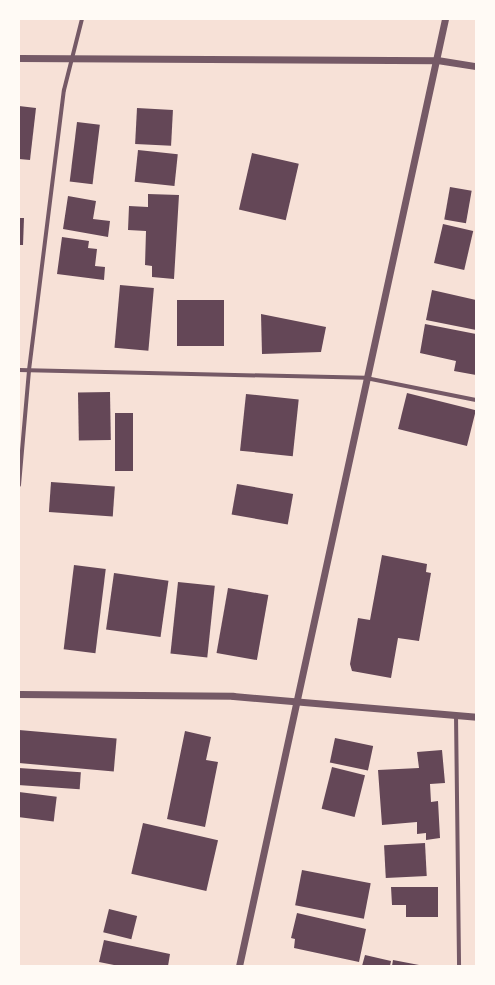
<!DOCTYPE html>
<html>
<head>
<meta charset="utf-8">
<style>
  body { margin:0 }
  #map { position:relative; width:495px; height:985px; overflow:hidden; background:#f7e1d7; font-family:"Fira Sans",sans-serif }
  div>[style] { position:absolute }
  [style*='--x'] { left:calc(var(--x)*1px); top:calc(var(--y)*1px); width:calc(var(--w)*1px); rotate:calc(var(--a)*1deg) }
  .building>* { inset:0; background:#644757; transform-origin:0 0 }
  .minor>* { height:4px; margin:-2px; padding:0 2px; transform-origin:2px; border-radius:2px; background:#755966 }
  .tertiary>* { height:7px; margin:-3.5px; padding:0 3.5px; transform-origin:3.5px; border-radius:3.5px; background:#755966 }
  span { translate:-50% -50%; white-space:nowrap; text-align:center; line-height:1.15; -webkit-text-stroke:3px #fffaf5; paint-order:stroke }
  .frame { position:absolute; inset:0; border:20px solid #fffaf5; pointer-events:none }
</style>
</head>
<body>
<div id="map">
  <div class="building">
    <div style="clip-path:polygon(19px 106px,36px 108px,30px 160px,19px 159px)"></div>
    <div style="left:137px;top:108px;width:36px;height:36px;rotate:3deg"></div>
    <div style="left:77px;top:122px;width:23px;height:60px;rotate:7deg"></div>
    <div style="left:138px;top:150px;width:40px;height:32px;rotate:6deg"></div>
    <div style="left:252px;top:153px;width:48px;height:58px;rotate:13deg"></div>
    <div style="left:450px;top:187px;width:22px;height:33px;rotate:10deg"></div>
    <div style="clip-path:polygon(148px 194px,179px 195px,174px 279px,152px 277px,152px 266px,145px 265px,146px 231px,128px 230px,129px 206px,148px 207px)"></div>
    <div style="clip-path:polygon(68px 196px,96px 201px,93px 219px,110px 221px,108px 237px,63px 229px)"></div>
    <div style="clip-path:polygon(19px 218px,24px 218px,23px 245px,19px 245px)"></div>
    <div style="left:443px;top:224px;width:31px;height:40px;rotate:13deg"></div>
    <div style="clip-path:polygon(62px 237px,89px 241px,88px 248px,97px 249px,95px 266px,105px 267px,104px 280px,57px 274px)"></div>
    <div style="left:120px;top:285px;width:34px;height:63px;rotate:5deg"></div>
    <div style="clip-path:polygon(432px 290px,476px 300px,476px 330px,426px 320px)"></div>
    <div style="left:177px;top:300px;width:47px;height:46px"></div>
    <div style="clip-path:polygon(261px 314px,326px 327px,321px 352px,262px 354px)"></div>
    <div style="clip-path:polygon(425px 324px,476px 334px,476px 375px,454px 371px,456px 361px,420px 353px)"></div>
    <div style="left:110px;top:392px;width:48px;height:32px;rotate:89deg"></div>
    <div style="left:407px;top:393px;width:71px;height:37px;rotate:14deg"></div>
    <div style="left:246px;top:394px;width:53px;height:57px;rotate:6deg"></div>
    <div style="left:115px;top:413px;width:18px;height:58px"></div>
    <div style="left:51px;top:482px;width:64px;height:30px;rotate:4deg"></div>
    <div style="left:237px;top:484px;width:57px;height:31px;rotate:10deg"></div>
    <div style="clip-path:polygon(382px 555px,427px 564px,426px 572px,431px 573px,419px 641px,398px 638px,391px 678px,352px 671px,350px 664px,358px 618px,370px 620px)"></div>
    <div style="left:74px;top:565px;width:32px;height:85px;rotate:7deg"></div>
    <div style="left:114px;top:573px;width:55px;height:57px;rotate:8deg"></div>
    <div style="left:178px;top:582px;width:37px;height:72px;rotate:6deg"></div>
    <div style="left:228px;top:588px;width:41px;height:66px;rotate:10deg"></div>
    <div style="left:19px;top:730px;width:98px;height:33px;rotate:5deg"></div>
    <div style="clip-path:polygon(185px 731px,211px 737px,206px 760px,218px 762px,205px 827px,167px 819px)"></div>
    <div style="left:335px;top:738px;width:39px;height:25px;rotate:12deg"></div>
    <div style="clip-path:polygon(442px 750px,445px 783px,430px 784px,431px 802px,438px 801px,440px 838px,426px 840px,426px 833px,417px 834px,417px 822px,382px 825px,378px 770px,419px 768px,417px 752px)"></div>
    <div style="left:332px;top:767px;width:34px;height:43px;rotate:14deg"></div>
    <div style="left:19px;top:768px;width:62px;height:17px;rotate:4deg"></div>
    <div style="left:19px;top:792px;width:38px;height:25px;rotate:7deg"></div>
    <div style="left:143px;top:823px;width:77px;height:52px;rotate:13deg"></div>
    <div style="left:425px;top:843px;width:33px;height:41px;rotate:87deg"></div>
    <div style="left:302px;top:870px;width:70px;height:36px;rotate:11deg"></div>
    <div style="clip-path:polygon(391px 887px,438px 887px,438px 917px,406px 917px,406px 905px,392px 905px)"></div>
    <div style="left:109px;top:909px;width:29px;height:24px;rotate:14deg"></div>
    <div style="clip-path:polygon(297px 913px,366px 929px,359px 962px,294px 948px,295px 939px,291px 938px)"></div>
    <div style="clip-path:polygon(104px 940px,170px 954px,168px 966px,119px 966px,99px 962px)"></div>
    <div style="clip-path:polygon(365px 955px,391px 961px,390px 966px,362px 966px)"></div>
    <div style="clip-path:polygon(393px 960px,419px 965px,419px 966px,392px 966px)"></div>
  </div>
  <div class="minor">
    <div style="--x:19;--y:370;--w:347;--a:1.3"></div>
    <div style="--x:366;--y:378;--w:112;--a:11.3"></div>
    <div style="--x:19;--y:485;--w:115;--a:-85"></div>
    <div style="--x:29;--y:370;--w:282;--a:-82.9"></div>
    <div style="--x:64;--y:90;--w:73;--a:-75.8"></div>
    <div style="--x:456;--y:715;--w:251;--a:89.3"></div>
  </div>
  <div class="tertiary">
    <div style="--x:19;--y:58;--w:418;--a:0.3"></div>
    <div style="--x:437;--y:60;--w:39;--a:9"></div>
    <div style="--x:19;--y:694;--w:214;--a:0.5"></div>
    <div style="--x:233;--y:696;--w:244;--a:4.9"></div>
    <div style="--x:239;--y:966;--w:969;--a:-77.73"></div>
  </div>
  <div class="frame"></div>
</div>
</body>
</html>
